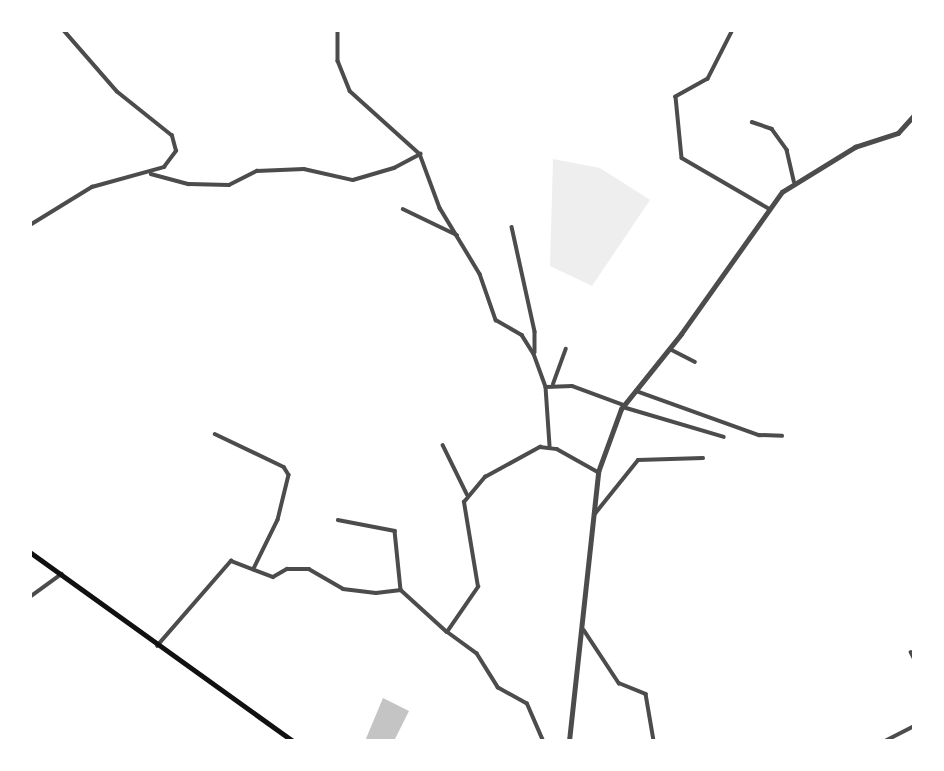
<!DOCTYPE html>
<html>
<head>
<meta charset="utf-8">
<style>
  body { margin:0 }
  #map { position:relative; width:944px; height:771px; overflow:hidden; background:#fff; font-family:"Noto Serif",serif }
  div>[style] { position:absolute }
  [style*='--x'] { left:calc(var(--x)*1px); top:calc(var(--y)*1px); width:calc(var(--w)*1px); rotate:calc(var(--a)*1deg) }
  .green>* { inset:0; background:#eee }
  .building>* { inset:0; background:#c4c4c4 }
  .minor>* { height:3.5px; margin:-1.75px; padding:0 1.75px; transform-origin:1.75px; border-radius:1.75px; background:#4c4c4c }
  .tertiary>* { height:4.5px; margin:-2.25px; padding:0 2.25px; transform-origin:2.25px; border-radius:2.25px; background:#4c4c4c }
  .secondary>* { height:4.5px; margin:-2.25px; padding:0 2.25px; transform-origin:2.25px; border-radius:2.25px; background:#111 }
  span { translate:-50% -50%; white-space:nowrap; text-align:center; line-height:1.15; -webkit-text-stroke:7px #fff; paint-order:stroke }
  .frame { position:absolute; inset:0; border:32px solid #fff; pointer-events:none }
</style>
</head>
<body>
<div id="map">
  <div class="green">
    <div style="clip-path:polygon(553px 159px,600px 168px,650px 200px,592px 286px,550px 266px)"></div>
  </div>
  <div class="building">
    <div style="clip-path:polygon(383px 698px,409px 711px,394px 741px,365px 741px)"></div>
  </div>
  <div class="minor">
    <div style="--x:338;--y:30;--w:31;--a:90"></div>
    <div style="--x:338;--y:61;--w:32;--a:68"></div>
    <div style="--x:350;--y:91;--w:94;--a:42"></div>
    <div style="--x:420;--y:154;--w:58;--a:69.7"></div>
    <div style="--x:440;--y:208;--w:77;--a:58.8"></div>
    <div style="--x:480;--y:274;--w:49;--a:70.8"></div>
    <div style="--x:496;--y:320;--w:30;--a:30"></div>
    <div style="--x:522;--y:335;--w:22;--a:58"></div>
    <div style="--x:534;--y:354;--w:35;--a:70"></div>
    <div style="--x:546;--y:387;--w:59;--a:86.1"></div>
    <div style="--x:733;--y:30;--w:55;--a:117"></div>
    <div style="--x:708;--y:79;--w:37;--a:151"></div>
    <div style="--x:676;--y:97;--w:61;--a:84.4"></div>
    <div style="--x:682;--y:158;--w:99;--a:30.2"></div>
    <div style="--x:752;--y:122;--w:21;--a:19"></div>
    <div style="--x:772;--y:129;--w:26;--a:54"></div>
    <div style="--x:787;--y:150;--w:32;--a:77"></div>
    <div style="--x:151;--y:174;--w:39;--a:15"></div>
    <div style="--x:189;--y:184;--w:40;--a:1.4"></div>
    <div style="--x:229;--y:185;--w:31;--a:-27"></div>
    <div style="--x:257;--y:171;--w:47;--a:-2.4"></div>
    <div style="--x:304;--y:169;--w:50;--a:12.7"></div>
    <div style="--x:353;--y:180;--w:43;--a:-16.3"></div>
    <div style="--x:394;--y:168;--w:30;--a:-28"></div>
    <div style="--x:403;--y:209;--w:60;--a:25.7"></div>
    <div style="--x:30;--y:225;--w:73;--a:-31.5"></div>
    <div style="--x:92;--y:187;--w:75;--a:-15.5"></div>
    <div style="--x:164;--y:167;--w:20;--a:-53"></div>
    <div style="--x:176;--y:151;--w:16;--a:-105"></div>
    <div style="--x:172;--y:136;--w:70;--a:-141.3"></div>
    <div style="--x:117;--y:92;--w:82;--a:-131.1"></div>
    <div style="--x:512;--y:227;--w:107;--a:77.6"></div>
    <div style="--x:535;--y:332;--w:20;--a:90"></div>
    <div style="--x:670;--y:349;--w:28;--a:27"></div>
    <div style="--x:553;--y:384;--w:37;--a:-70"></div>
    <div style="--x:546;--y:387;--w:26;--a:-2"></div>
    <div style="--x:572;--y:386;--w:55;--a:20.1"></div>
    <div style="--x:636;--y:391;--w:131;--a:19.7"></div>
    <div style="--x:759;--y:435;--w:23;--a:2"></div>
    <div style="--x:623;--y:407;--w:105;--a:16.5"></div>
    <div style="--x:215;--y:434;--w:76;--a:25.6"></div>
    <div style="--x:284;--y:467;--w:9;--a:58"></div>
    <div style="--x:289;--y:475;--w:46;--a:103.7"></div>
    <div style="--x:278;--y:520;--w:55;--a:116.1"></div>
    <div style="--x:443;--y:445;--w:55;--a:63.9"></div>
    <div style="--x:594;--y:515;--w:70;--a:-51.3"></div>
    <div style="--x:638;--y:460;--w:65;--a:-1.8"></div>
    <div style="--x:338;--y:520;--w:58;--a:10.9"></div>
    <div style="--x:395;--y:531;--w:59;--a:84.2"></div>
    <div style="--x:401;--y:590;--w:62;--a:42.4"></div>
    <div style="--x:30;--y:597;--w:39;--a:-36"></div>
    <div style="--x:584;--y:630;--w:64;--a:56.6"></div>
    <div style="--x:619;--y:683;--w:29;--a:22"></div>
    <div style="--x:646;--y:694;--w:48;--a:80.3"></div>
    <div style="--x:157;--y:646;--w:113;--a:-49"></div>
    <div style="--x:231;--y:561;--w:45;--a:20.9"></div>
    <div style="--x:273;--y:577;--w:16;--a:-30"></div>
    <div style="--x:287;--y:569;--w:22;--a:0"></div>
    <div style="--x:309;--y:569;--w:39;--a:30"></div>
    <div style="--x:343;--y:589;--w:33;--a:7"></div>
    <div style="--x:376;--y:593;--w:25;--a:-7"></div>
    <div style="--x:911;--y:652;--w:7;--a:63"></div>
    <div style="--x:543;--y:741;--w:40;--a:-113.4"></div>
    <div style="--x:527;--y:704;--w:33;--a:-151"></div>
    <div style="--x:498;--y:688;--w:40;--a:-122"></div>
    <div style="--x:477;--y:654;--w:37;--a:-144"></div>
    <div style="--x:447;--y:632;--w:55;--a:-55.4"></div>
    <div style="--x:478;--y:587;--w:86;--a:-99.4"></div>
    <div style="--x:464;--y:502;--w:33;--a:-50"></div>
    <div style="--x:485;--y:477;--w:63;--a:-28.6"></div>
    <div style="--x:540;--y:447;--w:17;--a:7"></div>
    <div style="--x:557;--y:449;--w:47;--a:29.3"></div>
    <div style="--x:885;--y:741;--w:33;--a:-27"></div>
  </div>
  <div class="tertiary">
    <div style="--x:569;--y:741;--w:271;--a:-83.8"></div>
    <div style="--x:598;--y:472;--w:67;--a:-69.9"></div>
    <div style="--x:621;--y:409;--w:96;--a:-51.3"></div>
    <div style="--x:681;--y:334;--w:174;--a:-54.6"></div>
    <div style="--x:782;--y:192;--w:86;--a:-31.7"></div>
    <div style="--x:855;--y:147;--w:45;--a:-18"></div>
    <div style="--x:898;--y:133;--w:24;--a:-48"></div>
  </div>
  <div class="secondary">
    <div style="--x:30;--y:552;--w:324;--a:35.7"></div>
  </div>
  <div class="frame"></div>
</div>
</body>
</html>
